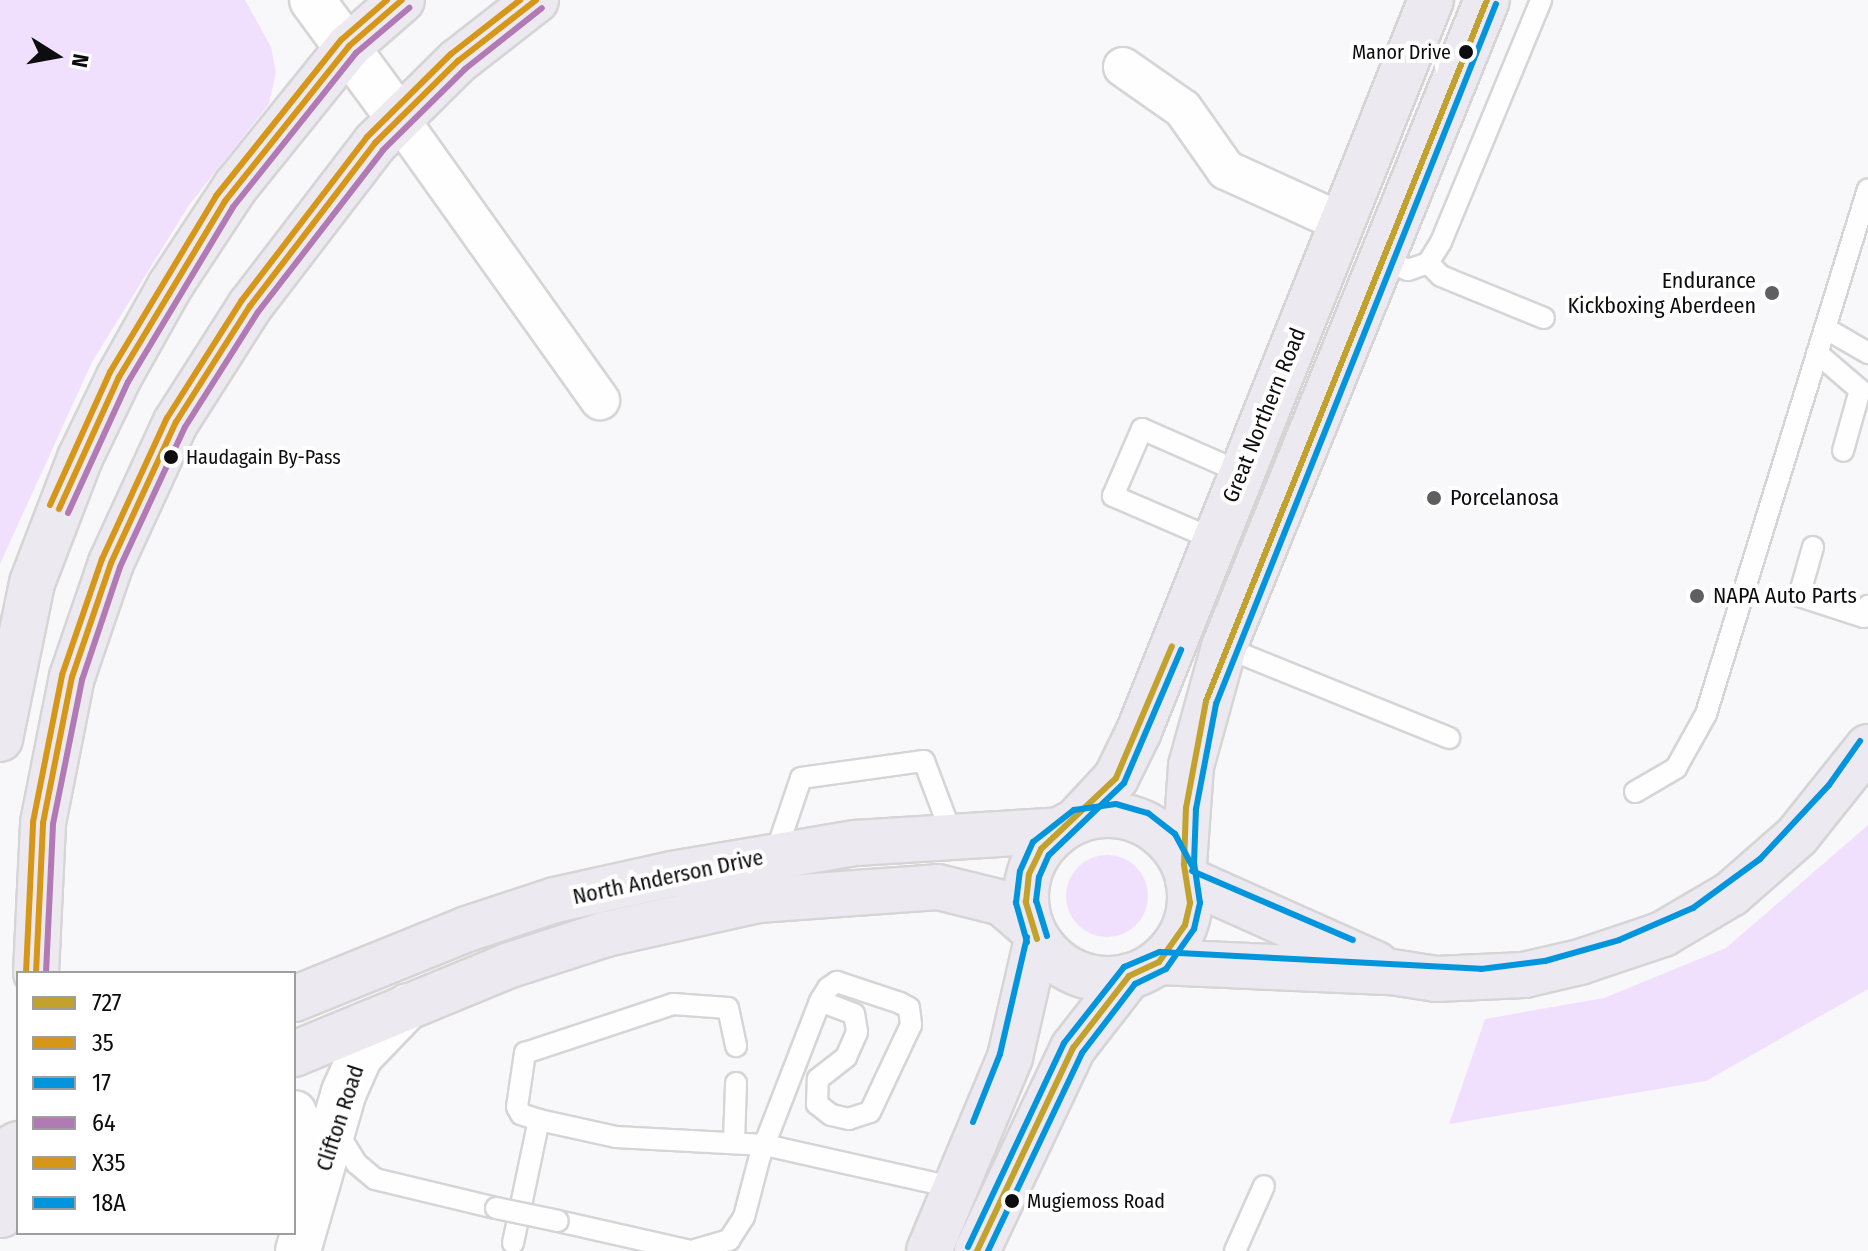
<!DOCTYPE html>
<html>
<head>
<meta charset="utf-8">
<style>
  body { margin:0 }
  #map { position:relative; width:1868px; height:1251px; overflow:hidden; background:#f8f7fa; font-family:"Fira Sans Condensed",sans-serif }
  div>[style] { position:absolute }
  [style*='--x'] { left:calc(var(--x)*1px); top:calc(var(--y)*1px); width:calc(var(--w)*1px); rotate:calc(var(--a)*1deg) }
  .green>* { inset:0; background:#f1e0fd }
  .round { border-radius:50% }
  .roads { filter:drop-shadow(2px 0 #d6d5d6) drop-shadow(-2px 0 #d6d5d6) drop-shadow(0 2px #d6d5d6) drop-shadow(0 -2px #d6d5d6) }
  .service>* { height:20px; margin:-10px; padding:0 10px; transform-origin:10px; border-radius:10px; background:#fefefe }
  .minor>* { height:38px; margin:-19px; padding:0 19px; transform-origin:19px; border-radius:19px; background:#fefefe }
  .tertiary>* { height:44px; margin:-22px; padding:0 22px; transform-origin:22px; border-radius:22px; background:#fefefe }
  .primary>* { height:44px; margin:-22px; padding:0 22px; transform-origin:22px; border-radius:22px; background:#ede9f0 }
  .primary>.ring { margin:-22px; padding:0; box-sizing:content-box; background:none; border:44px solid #ede9f0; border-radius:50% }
  .bridges { filter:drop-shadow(2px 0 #d6d5d6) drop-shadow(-2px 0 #d6d5d6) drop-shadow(0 2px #d6d5d6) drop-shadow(0 -2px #d6d5d6) }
  .service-bridge>* { height:20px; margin:-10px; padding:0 10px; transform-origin:10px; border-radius:10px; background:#fefefe }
  .bus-1>* { height:6px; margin:-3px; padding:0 3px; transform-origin:3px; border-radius:3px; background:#c2a12c }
  .bus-2>* { height:6px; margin:-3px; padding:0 3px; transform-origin:3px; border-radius:3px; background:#d69617 }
  .bus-3>* { height:6px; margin:-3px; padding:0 3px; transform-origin:3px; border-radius:3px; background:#0295dd }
  .bus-4>* { height:6px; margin:-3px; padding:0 3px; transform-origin:3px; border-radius:3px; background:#b17ab5 }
  .bus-5>* { height:6px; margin:-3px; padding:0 3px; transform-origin:3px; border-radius:3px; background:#d69617 }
  .bus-6>* { height:6px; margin:-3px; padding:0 3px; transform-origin:3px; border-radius:3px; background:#0295dd }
  .dots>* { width:22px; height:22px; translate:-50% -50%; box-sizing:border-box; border:4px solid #fff; border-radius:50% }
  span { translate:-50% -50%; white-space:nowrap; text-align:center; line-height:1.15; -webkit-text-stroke:8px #fff; paint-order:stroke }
  .bus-label { font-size:20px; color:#0d0c0e }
  .right { translate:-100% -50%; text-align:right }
  .left { translate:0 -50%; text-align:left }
  .poi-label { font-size:22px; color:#0d0c0e }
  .street-label { font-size:22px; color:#0d0c0e }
  .legend { position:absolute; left:16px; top:971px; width:280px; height:264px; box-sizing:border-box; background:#fff; border:2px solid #9e9e9f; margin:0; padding:10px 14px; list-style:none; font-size:24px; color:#0d0c0e }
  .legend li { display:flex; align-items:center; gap:16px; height:40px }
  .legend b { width:40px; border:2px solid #9e9e9f }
  .north { position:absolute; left:16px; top:16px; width:80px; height:80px; -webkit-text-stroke:6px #fff; paint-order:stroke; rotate:101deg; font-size:22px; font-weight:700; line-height:32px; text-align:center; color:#0d0c0e }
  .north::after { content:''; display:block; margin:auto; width:28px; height:36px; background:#0d0c0e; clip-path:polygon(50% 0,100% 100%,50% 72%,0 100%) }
</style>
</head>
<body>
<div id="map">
  <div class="green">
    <div style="clip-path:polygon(0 0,245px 0,271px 47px,276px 72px,269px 104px,189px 205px,92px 362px,0 564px)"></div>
    <div style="clip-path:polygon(1868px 825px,1868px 989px,1706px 1081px,1449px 1124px,1485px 1019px,1604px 998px,1726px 948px)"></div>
    <div class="round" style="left:1066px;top:855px;width:82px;height:82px"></div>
  </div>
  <div class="roads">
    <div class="service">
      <div style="--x:1381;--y:259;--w:29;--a:22"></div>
      <div style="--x:1408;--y:270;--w:21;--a:-19"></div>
      <div style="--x:1428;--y:263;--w:25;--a:-58"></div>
      <div style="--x:1441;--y:242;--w:262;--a:-67.5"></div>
      <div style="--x:1428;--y:263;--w:18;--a:45"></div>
      <div style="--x:1441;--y:276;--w:111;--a:22.2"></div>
      <div style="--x:1825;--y:328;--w:50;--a:30.2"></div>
      <div style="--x:1817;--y:353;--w:57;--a:40.7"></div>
      <div style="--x:1860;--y:390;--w:63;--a:105.6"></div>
      <div style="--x:1213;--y:539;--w:109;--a:-156.7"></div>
      <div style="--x:1113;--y:496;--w:73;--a:-66.6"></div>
      <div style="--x:1142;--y:429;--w:107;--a:23.7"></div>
      <div style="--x:1813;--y:547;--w:51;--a:105.9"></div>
      <div style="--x:1799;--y:596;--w:68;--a:17.9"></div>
      <div style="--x:1864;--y:617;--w:12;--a:-70"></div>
      <div style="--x:1224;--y:647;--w:243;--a:22"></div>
      <div style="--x:1635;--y:792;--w:48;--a:-30.3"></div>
      <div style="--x:1676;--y:768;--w:62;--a:-60.9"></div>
      <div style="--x:1706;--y:714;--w:549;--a:-72.85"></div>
      <div style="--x:775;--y:855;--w:81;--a:-71.3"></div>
      <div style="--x:801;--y:778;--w:124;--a:-7.9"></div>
      <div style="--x:924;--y:761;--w:77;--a:69.4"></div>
      <div style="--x:539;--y:1120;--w:19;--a:-162"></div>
      <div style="--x:521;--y:1114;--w:8;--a:-120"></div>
      <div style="--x:517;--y:1107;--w:55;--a:-81.6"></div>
      <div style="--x:525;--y:1053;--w:156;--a:-18.3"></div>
      <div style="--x:673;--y:1004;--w:55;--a:4.2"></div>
      <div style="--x:728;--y:1008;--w:39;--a:78"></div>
      <div style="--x:335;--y:1129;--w:40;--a:58"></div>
      <div style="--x:356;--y:1163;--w:25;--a:40"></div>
      <div style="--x:375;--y:1179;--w:124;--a:13.5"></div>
      <div style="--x:734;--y:1141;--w:58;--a:-88"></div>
      <div style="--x:558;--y:1221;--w:136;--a:12.7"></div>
      <div style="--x:691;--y:1251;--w:40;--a:-16"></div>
      <div style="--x:729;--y:1240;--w:27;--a:-57"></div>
      <div style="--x:744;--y:1217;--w:63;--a:-75.3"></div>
      <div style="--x:760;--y:1156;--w:166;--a:-68.8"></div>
      <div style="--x:820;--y:1001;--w:15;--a:-58"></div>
      <div style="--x:828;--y:988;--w:11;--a:-34"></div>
      <div style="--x:837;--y:982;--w:66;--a:18.4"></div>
      <div style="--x:900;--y:1003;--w:10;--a:29"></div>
      <div style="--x:909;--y:1008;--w:17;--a:83"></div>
      <div style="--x:911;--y:1025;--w:96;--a:115.2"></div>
      <div style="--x:870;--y:1112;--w:22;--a:162"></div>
      <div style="--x:849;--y:1119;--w:18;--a:-167"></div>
      <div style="--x:831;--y:1115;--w:18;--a:-142"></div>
      <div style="--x:817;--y:1104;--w:25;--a:-88"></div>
      <div style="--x:818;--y:1079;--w:36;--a:-38"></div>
      <div style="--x:846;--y:1057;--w:27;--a:-66"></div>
      <div style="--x:857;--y:1032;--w:18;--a:-99"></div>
      <div style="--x:854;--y:1014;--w:36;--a:-159"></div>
      <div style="--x:513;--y:1243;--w:126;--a:-78.1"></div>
      <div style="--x:539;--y:1120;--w:79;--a:12.4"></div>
      <div style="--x:616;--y:1137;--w:149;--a:3.1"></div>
      <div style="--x:765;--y:1145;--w:196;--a:12.7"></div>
      <div style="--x:1235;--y:1251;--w:71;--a:-66"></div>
    </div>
    <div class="minor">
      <div style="--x:1123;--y:67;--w:73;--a:35"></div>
      <div style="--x:1183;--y:109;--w:75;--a:54.8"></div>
      <div style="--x:1226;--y:170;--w:128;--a:24.4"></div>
      <div style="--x:398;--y:117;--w:348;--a:54.5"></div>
    </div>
    <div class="tertiary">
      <div style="--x:312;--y:0;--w:145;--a:53.7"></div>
      <div style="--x:294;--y:1113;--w:26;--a:67"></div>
      <div style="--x:304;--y:1137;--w:55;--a:84.8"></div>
      <div style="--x:298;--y:1251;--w:166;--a:-73.9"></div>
      <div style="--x:344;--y:1092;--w:39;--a:-66"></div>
      <div style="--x:360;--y:1056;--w:69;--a:-46.2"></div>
    </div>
    <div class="primary">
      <div style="--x:0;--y:739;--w:159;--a:-78.4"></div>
      <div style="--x:32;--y:583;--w:134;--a:-69"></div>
      <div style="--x:80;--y:458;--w:90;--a:-64.3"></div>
      <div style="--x:119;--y:377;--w:104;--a:-60.7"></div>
      <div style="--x:170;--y:286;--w:120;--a:-56.6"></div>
      <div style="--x:236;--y:186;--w:180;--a:-51.1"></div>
      <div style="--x:349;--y:46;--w:70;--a:-41"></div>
      <div class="ring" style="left:1026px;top:815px;width:120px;height:120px"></div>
      <div style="--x:1078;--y:819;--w:56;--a:-47.2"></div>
      <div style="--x:1116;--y:778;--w:52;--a:-63.9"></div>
      <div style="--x:1139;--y:731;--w:787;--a:-68.23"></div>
      <div style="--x:1184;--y:864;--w:98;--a:-85.9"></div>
      <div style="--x:1191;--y:766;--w:123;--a:-74.5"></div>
      <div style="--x:1224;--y:647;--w:698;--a:-67.88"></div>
      <div style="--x:1188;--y:880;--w:206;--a:24.1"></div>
      <div style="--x:1159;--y:962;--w:233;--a:2.5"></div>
      <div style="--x:1392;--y:972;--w:45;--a:9"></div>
      <div style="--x:1436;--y:979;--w:88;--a:-2.6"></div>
      <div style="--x:1524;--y:975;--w:57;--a:-13.1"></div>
      <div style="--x:1580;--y:962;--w:88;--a:-18.6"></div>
      <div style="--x:1663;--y:934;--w:79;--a:-30.5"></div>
      <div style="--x:1731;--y:894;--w:88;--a:-41.3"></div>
      <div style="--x:1797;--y:836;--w:114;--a:-51.4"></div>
      <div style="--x:36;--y:973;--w:150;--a:-87.3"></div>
      <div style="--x:43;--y:823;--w:149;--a:-78.8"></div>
      <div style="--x:72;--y:677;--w:120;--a:-71.1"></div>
      <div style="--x:111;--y:563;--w:155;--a:-65.3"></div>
      <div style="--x:176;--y:422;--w:138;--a:-57.5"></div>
      <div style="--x:250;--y:306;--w:205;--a:-52.5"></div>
      <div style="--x:375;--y:143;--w:117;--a:-44.7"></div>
      <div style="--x:458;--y:61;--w:99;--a:-38"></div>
      <div style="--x:294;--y:999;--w:187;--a:-22"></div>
      <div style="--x:467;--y:929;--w:93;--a:-18.2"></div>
      <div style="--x:555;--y:900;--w:120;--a:-12.5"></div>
      <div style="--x:672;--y:874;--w:187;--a:-9.6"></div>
      <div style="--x:856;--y:843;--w:204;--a:-3.6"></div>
      <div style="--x:294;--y:1054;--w:230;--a:-22.4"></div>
      <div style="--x:507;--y:966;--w:104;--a:-17.9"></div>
      <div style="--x:606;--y:934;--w:156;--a:-12.6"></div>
      <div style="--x:758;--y:900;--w:180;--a:-4.1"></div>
      <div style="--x:938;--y:887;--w:66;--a:14"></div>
      <div style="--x:1002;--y:903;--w:40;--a:41"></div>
      <div style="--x:0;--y:1154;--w:21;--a:-29"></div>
      <div style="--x:1;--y:1215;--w:34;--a:-60"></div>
      <div style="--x:929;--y:1251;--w:210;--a:-67.3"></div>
      <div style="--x:1010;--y:1057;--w:121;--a:-77.1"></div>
      <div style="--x:977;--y:1251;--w:225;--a:-64.7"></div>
      <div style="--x:1073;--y:1048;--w:91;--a:-52.1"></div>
    </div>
  </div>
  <div class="bridges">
    <div class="service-bridge">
      <div style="--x:496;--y:1208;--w:63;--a:11.8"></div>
    </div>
  </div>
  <div class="bus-1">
    <div style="--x:1037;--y:939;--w:39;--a:-107"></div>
    <div style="--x:1026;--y:902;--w:28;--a:-84"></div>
    <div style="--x:1029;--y:874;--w:28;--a:-64"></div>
    <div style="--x:1041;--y:849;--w:103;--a:-43.4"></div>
    <div style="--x:1116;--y:778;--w:143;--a:-67"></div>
    <div style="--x:977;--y:1251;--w:225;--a:-64.7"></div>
    <div style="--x:1073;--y:1048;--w:91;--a:-52.1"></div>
    <div style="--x:1129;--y:976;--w:33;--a:-25"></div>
    <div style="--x:1159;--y:962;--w:45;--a:-54.9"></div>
    <div style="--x:1185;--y:925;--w:23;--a:-77"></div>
    <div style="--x:1190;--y:903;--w:39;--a:-99"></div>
    <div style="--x:1184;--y:864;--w:56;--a:-88"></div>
    <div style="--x:1186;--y:808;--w:109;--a:-79.4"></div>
    <div style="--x:1206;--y:701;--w:755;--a:-68.16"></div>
  </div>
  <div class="bus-2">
    <div style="--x:59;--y:509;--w:145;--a:-65.6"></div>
    <div style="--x:119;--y:377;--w:205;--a:-58.9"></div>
    <div style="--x:225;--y:201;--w:198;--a:-51.3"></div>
    <div style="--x:349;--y:46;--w:70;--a:-41"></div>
    <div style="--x:36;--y:973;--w:150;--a:-87.3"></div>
    <div style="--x:43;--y:823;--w:149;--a:-78.8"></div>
    <div style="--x:72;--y:677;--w:120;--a:-71.1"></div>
    <div style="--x:111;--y:563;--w:155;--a:-65.3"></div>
    <div style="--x:176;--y:422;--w:138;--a:-57.5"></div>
    <div style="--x:250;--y:306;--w:205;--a:-52.5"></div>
    <div style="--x:375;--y:143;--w:117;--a:-44.7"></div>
    <div style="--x:458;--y:61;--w:99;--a:-38"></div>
  </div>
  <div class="bus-3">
    <div style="--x:1047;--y:936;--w:37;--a:-107"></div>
    <div style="--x:1036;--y:901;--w:24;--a:-83"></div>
    <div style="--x:1039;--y:877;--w:24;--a:-66"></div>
    <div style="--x:1049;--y:855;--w:104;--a:-43.8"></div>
    <div style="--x:1124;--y:783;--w:145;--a:-66.8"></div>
    <div style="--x:988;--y:1251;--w:219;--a:-64.6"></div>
    <div style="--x:1082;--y:1053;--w:87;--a:-52.5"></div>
    <div style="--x:1135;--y:984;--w:34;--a:-26"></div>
    <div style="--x:1166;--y:969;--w:49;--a:-55"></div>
    <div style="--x:1194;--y:929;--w:27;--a:-77"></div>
    <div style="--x:1200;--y:903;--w:40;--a:-98.5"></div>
    <div style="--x:1194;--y:863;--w:54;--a:-87.9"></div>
    <div style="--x:1196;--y:809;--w:107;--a:-79.2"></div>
    <div style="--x:1216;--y:704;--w:754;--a:-68.2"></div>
  </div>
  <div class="bus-4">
    <div style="--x:68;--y:513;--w:144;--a:-65.4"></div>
    <div style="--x:128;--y:382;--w:204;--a:-59"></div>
    <div style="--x:233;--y:207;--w:197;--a:-51.4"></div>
    <div style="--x:356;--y:53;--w:70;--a:-40.3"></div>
    <div style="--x:46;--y:973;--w:149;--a:-87.3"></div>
    <div style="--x:53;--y:824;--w:147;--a:-78.6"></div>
    <div style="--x:82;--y:680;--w:119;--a:-71.4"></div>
    <div style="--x:120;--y:567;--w:154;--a:-65.1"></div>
    <div style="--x:185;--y:427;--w:136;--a:-57.6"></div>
    <div style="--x:258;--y:312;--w:205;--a:-52.3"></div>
    <div style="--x:383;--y:150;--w:115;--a:-44.6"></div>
    <div style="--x:465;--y:69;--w:98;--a:-38.4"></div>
  </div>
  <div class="bus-5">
    <div style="--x:50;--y:505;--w:146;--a:-65.7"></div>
    <div style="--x:110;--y:372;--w:205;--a:-58.9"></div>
    <div style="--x:216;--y:196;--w:200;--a:-51.3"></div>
    <div style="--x:341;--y:40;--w:61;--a:-41"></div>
    <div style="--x:26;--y:973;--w:151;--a:-87.3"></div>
    <div style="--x:33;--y:822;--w:150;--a:-78.8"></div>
    <div style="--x:62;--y:675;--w:123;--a:-71"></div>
    <div style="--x:102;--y:559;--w:155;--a:-65.3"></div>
    <div style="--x:167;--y:418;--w:140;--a:-57.6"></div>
    <div style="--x:242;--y:300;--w:205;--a:-52.5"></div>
    <div style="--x:367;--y:137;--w:118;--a:-44.7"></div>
    <div style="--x:451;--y:54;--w:88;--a:-38"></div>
  </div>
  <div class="bus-6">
    <div style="--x:1192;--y:871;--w:175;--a:23.2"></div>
    <div style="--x:1027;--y:942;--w:41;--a:-105.8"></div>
    <div style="--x:1016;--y:903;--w:32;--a:-83"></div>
    <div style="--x:1020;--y:871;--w:32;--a:-66"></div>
    <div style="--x:1033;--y:842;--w:52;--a:-38"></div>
    <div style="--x:1074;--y:810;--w:42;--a:-8.1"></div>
    <div style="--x:1116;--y:804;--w:33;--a:16"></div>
    <div style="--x:1148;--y:813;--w:34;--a:38"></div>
    <div style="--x:1175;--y:834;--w:47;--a:61.8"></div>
    <div style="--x:973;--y:1122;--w:73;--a:-68.3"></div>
    <div style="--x:1000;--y:1054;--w:120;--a:-77"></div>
    <div style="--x:968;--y:1247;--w:225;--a:-64.8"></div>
    <div style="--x:1064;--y:1043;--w:97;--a:-51.7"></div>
    <div style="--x:1124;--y:967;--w:39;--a:-23"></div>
    <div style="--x:1160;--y:952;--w:321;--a:3"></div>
    <div style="--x:1481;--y:969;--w:64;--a:-7.1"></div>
    <div style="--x:1545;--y:961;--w:77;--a:-15.8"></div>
    <div style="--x:1619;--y:940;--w:81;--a:-23.4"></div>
    <div style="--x:1693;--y:908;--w:83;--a:-36.2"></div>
    <div style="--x:1760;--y:859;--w:101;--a:-47"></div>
    <div style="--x:1829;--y:785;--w:54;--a:-54.8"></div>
  </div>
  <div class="dots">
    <div style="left:1466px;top:52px;background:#0d0c0e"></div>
    <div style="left:1772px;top:293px;background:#5f5e61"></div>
    <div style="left:171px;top:457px;background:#0d0c0e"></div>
    <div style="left:1434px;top:498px;background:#5f5e61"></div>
    <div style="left:1697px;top:596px;background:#5f5e61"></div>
    <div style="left:1012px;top:1201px;background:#0d0c0e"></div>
  </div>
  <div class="bus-label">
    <span class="right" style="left:1451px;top:52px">Manor Drive</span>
    <span class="left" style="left:186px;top:457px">Haudagain By-Pass</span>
    <span class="left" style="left:1027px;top:1201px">Mugiemoss Road</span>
  </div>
  <div class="poi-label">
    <span class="right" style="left:1756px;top:293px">Endurance<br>Kickboxing Aberdeen</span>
    <span class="left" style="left:1450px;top:498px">Porcelanosa</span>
    <span class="left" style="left:1713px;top:596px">NAPA Auto Parts</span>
  </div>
  <div class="street-label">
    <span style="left:1264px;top:415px;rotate:-68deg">Great Northern Road</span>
    <span style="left:668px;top:877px;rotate:-12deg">North Anderson Drive</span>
    <span style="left:340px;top:1118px;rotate:-72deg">Clifton Road</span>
  </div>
  <ul class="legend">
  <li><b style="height:10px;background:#c2a12c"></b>727</li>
  <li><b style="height:10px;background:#d69617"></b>35</li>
  <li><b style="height:10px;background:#0295dd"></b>17</li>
  <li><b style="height:10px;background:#b17ab5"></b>64</li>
  <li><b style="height:10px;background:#d69617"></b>X35</li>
  <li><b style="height:10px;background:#0295dd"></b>18A</li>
  </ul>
  <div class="north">N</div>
</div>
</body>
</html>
